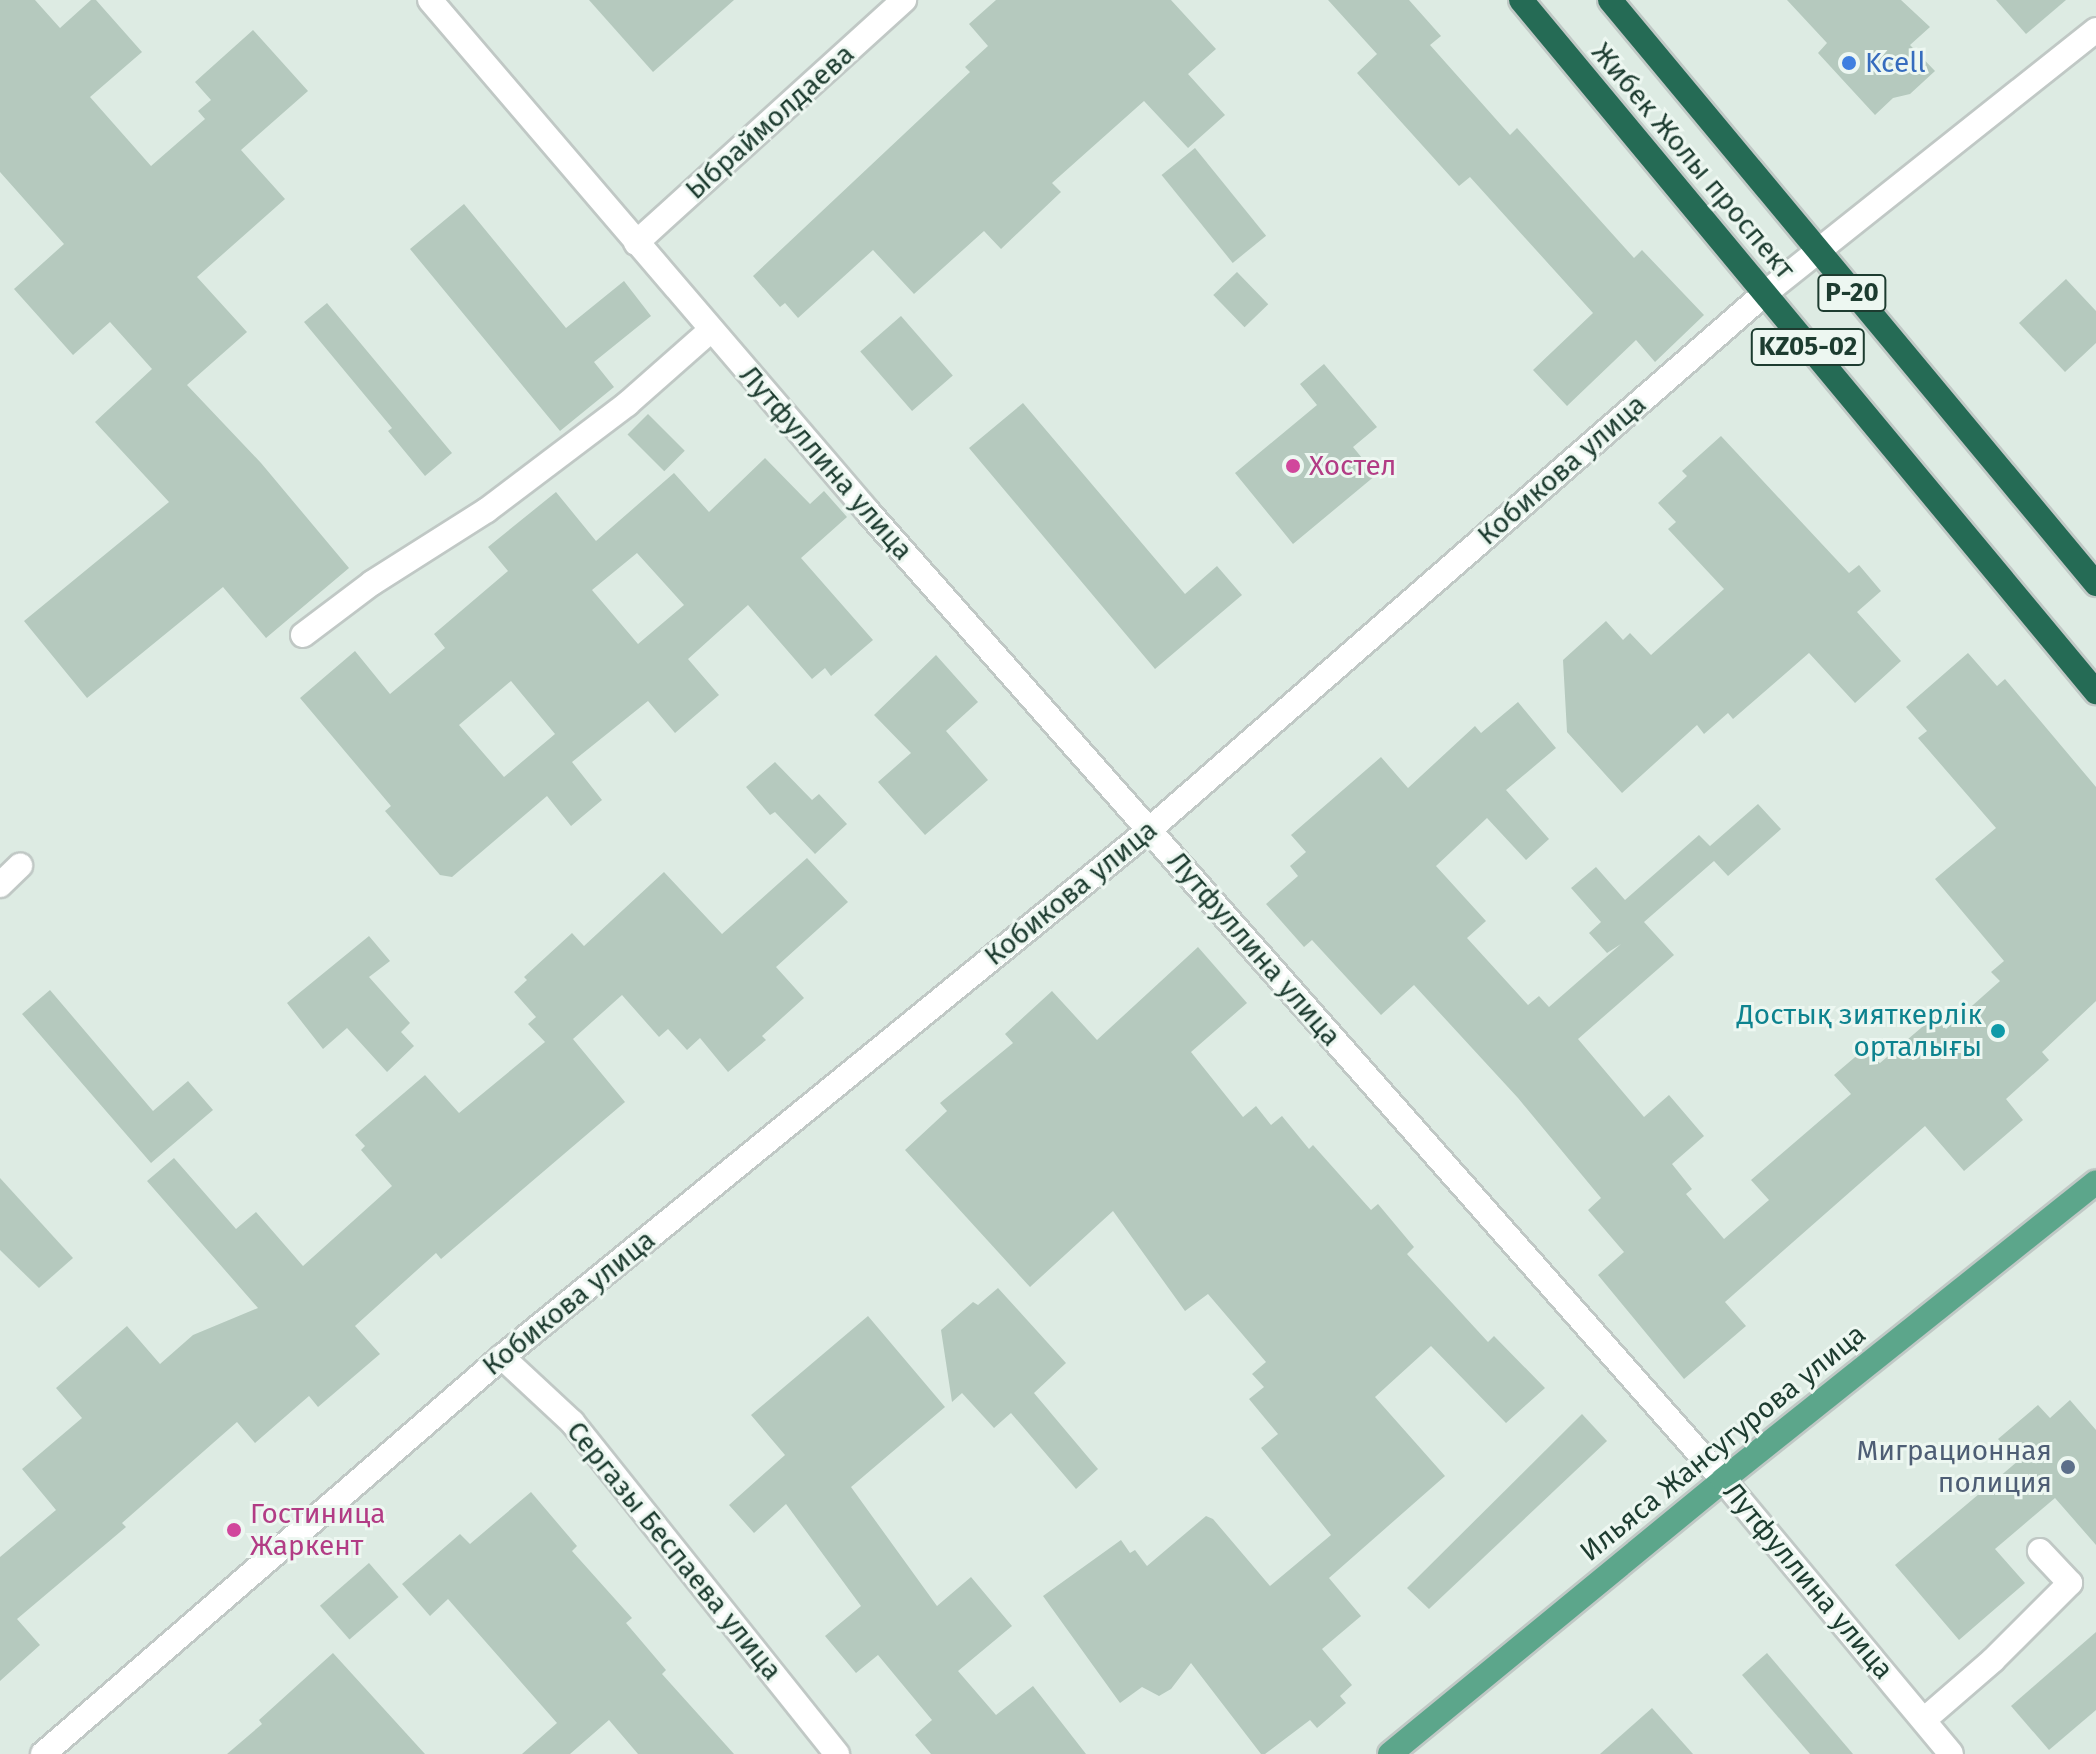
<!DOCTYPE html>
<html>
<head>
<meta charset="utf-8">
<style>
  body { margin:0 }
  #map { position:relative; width:2096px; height:1754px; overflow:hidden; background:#ddebe3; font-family:"Fira Sans",sans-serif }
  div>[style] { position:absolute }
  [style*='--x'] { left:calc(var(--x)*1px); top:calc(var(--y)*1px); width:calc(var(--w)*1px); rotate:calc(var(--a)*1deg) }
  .building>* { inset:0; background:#b5c9be; transform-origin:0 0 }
  .roads { filter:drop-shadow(2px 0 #c0c8c5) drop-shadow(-2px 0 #c0c8c5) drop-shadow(0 2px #c0c8c5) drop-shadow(0 -2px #c0c8c5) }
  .minor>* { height:24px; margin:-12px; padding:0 12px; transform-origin:12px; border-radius:12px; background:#fff }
  .major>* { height:24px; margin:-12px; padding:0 12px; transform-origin:12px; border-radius:12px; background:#5ca68b }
  .highway>* { height:24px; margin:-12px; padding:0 12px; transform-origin:12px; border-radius:12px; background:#256b55 }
  .dots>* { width:22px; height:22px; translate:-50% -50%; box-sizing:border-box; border:4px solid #edf7f1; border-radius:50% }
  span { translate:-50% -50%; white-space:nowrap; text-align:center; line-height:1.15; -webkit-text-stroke:6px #edf7f1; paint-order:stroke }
  .shield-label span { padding:2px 6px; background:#edf7f1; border:2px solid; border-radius:6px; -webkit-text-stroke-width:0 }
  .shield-label { font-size:26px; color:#1d3c30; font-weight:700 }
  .shop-label { font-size:28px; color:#366cbe }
  .left { translate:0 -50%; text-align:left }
  .street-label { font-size:28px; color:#1d3c30 }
  .hotel-label { font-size:28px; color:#b23c85 }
  .culture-label { font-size:28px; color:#0d838f }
  .right { translate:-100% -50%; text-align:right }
  .service-label { font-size:28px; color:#4e5e75 }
</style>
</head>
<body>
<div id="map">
  <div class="building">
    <div style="clip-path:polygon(0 0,35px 0,60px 28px,91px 0,96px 0,142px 52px,90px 97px,151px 166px,205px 119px,198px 111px,211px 100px,195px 82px,253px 30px,308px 91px,241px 150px,285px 199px,197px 277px,247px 332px,187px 385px,261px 463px,349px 568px,266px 638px,223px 587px,87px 698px,24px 621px,169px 502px,95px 422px,152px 369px,110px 322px,73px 355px,14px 289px,64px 244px,0 172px)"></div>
    <div style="clip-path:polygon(589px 0,734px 0,653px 72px)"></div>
    <div style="clip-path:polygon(996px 0,1171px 0,1216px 49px,1188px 74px,1225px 115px,1188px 148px,1144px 101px,1052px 183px,1061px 192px,1001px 249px,984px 231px,914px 294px,873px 250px,798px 318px,785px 303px,780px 307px,753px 276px,970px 72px,965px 67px,988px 46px,969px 24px)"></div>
    <div style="clip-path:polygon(1328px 0,1409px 0,1441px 36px,1430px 45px,1510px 135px,1517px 128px,1634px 258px,1642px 250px,1704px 315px,1655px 362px,1636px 340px,1567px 406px,1533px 370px,1593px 313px,1470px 177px,1459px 186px,1357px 73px,1377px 54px)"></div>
    <div style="clip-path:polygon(1787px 0,1901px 0,1930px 27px,1910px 45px,1935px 71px,1910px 94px,1893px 98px,1875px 115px,1818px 53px,1827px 43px)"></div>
    <div style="clip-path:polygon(1996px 0,2066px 0,2026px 34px)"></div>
    <div style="left:1195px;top:148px;width:113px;height:43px;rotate:51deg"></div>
    <div style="clip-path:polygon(464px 204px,566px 328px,624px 281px,651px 316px,594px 362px,614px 387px,560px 431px,410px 249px)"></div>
    <div style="left:1237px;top:272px;width:45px;height:33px;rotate:46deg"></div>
    <div style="clip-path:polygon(2066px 279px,2096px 311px,2096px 343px,2065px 372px,2019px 323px)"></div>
    <div style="clip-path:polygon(327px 303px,452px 453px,425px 476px,388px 431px,392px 428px,304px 322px)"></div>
    <div style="left:901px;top:316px;width:79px;height:54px;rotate:49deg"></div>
    <div style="clip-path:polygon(1324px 364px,1377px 427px,1353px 447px,1376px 475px,1293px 544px,1235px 473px,1317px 405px,1300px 384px)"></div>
    <div style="clip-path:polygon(1023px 403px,1185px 594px,1217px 566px,1242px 595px,1155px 669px,969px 448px)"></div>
    <div style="left:648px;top:414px;width:52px;height:29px;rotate:45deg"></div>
    <div style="clip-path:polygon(1721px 436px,1849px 573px,1859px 565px,1881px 591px,1857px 612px,1901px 661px,1855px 703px,1809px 653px,1733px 719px,1728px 713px,1704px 734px,1697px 725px,1622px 793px,1567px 732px,1563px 660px,1606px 621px,1623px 640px,1630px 633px,1651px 655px,1724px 589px,1668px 529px,1676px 522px,1658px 503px,1687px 476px,1682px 471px)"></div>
    <div style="clip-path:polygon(evenodd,765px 458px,810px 504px,824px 491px,847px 517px,801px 558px,873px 640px,831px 676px,825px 668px,812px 679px,748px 605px,688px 659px,719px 695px,675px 733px,648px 701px,572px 762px,602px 800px,571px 826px,547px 796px,452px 877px,440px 875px,385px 811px,391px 806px,300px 698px,355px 651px,390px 694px,445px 648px,434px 634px,508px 571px,488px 547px,556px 492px,596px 541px,674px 473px,709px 512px,765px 458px,637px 553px,684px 605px,638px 644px,592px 590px,637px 553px,765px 458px,511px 681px,555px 734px,504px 777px,459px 725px,511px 681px)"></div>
    <div style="clip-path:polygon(1968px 653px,1997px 686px,2005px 679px,2096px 787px,2096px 1001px,2042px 1052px,2049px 1060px,2006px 1099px,2023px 1120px,1964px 1171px,1925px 1126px,1725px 1302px,1746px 1326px,1684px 1379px,1598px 1275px,1624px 1252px,1588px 1210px,1601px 1198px,1518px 1098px,1414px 985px,1381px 1015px,1312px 940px,1304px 947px,1266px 904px,1298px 876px,1290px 866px,1306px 852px,1291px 835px,1381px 757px,1408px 788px,1475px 726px,1481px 733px,1518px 702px,1556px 748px,1506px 790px,1549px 839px,1526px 860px,1487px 818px,1436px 866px,1486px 921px,1467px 938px,1528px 1005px,1539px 996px,1549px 1007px,1621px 944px,1607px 953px,1589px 933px,1601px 922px,1571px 888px,1596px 867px,1625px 900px,1699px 835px,1710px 846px,1758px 804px,1781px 829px,1728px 876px,1714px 861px,1644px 922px,1674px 955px,1578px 1039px,1644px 1117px,1669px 1095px,1704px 1136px,1672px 1164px,1692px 1189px,1686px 1194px,1724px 1239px,1769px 1200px,1751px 1180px,1851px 1094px,1834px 1075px,1861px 1052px,1880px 1063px,1935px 1016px,1946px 1029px,2000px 981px,1991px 972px,2004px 961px,1935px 879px,1996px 828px,1918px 738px,1927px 731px,1906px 707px)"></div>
    <div style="clip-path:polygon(936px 655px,978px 702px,946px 731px,988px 780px,925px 835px,878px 782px,911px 753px,874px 715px)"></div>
    <div style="clip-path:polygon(775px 762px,812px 800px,819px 794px,847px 824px,815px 854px,775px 812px,770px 815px,746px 787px)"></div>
    <div style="clip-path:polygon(807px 858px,848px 902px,776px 967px,804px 998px,762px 1036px,766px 1040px,728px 1072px,700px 1038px,687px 1050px,668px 1029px,659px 1037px,622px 995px,573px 1039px,625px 1102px,441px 1259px,436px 1253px,355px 1326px,380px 1354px,318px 1407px,309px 1396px,255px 1443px,237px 1422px,122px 1523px,126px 1527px,17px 1619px,40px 1645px,0 1681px,0 1557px,56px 1510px,22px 1469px,82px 1418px,56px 1388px,127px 1326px,160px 1364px,193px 1335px,258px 1308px,147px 1181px,174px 1158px,236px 1229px,256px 1212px,303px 1266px,392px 1186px,361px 1150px,365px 1146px,355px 1135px,425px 1075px,459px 1113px,545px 1042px,528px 1024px,536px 1017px,514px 992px,527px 980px,524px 977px,572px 933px,584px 946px,664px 872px,722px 934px)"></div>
    <div style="clip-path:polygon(369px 936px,390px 961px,369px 977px,410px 1023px,401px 1032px,414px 1046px,387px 1072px,347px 1028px,323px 1049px,287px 1003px)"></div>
    <div style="clip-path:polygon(1198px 947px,1247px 1003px,1191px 1052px,1243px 1117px,1256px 1106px,1271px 1125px,1282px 1116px,1309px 1149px,1313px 1145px,1371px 1210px,1378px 1204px,1414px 1247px,1407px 1254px,1488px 1342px,1494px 1336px,1545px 1388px,1506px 1423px,1431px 1346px,1375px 1397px,1445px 1476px,1329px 1578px,1361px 1616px,1322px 1649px,1352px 1685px,1340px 1696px,1346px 1703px,1317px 1728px,1310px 1720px,1265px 1754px,1261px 1754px,1191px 1663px,1171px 1689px,1159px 1696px,1142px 1687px,1120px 1703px,1043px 1596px,1121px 1540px,1130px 1553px,1135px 1550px,1147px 1566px,1206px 1516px,1213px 1519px,1270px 1586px,1331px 1535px,1261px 1448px,1278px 1434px,1249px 1399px,1264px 1387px,1252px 1374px,1266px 1362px,1208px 1294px,1185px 1311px,1113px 1211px,1030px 1287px,905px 1150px,947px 1111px,940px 1103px,1013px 1043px,1005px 1034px,1052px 991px,1097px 1040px)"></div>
    <div style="clip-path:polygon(50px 990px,153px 1111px,188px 1081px,213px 1110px,151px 1163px,22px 1014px)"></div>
    <div style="clip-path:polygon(0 1178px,73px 1258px,39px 1288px,0 1250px)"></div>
    <div style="clip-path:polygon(998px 1288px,1066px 1363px,1034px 1393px,1098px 1469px,1076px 1489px,1011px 1413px,994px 1428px,962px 1393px,952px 1402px,941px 1330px,973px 1302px,978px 1305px)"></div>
    <div style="clip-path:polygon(868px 1316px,945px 1407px,851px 1487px,937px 1606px,971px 1577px,1012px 1626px,958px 1671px,996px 1715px,1033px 1686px,1086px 1754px,931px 1754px,915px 1735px,932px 1720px,878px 1655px,856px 1673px,825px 1636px,861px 1606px,786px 1504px,754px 1533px,729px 1505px,785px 1455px,751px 1415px)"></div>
    <div style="clip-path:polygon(2070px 1400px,2096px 1430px,2096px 1545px,2055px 1498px,1995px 1549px,2025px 1583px,1959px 1640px,1895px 1565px,2018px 1461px,1998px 1439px,2038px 1405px,2050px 1418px)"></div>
    <div style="clip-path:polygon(1582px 1414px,1607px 1441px,1429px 1609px,1407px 1588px)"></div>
    <div style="clip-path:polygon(531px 1492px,577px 1546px,572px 1551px,632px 1618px,626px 1623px,666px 1670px,662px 1674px,734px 1754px,638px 1754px,609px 1720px,570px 1754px,522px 1754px,557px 1723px,448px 1599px,430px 1616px,402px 1584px,460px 1534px,470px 1544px)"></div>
    <div style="left:369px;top:1563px;width:45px;height:65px;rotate:49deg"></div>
    <div style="clip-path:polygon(2096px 1632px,2096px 1710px,2049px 1750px,2011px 1706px)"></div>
    <div style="clip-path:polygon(333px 1653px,425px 1754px,227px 1754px,262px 1724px,259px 1720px)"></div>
    <div style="clip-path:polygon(1767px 1653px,1853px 1754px,1810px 1754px,1742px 1675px)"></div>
    <div style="clip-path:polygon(1652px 1708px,1693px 1754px,1600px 1754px)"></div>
  </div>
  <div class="roads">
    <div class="minor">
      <div style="--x:430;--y:0;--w:675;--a:49.44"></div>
      <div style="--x:869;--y:513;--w:1290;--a:48.55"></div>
      <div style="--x:1723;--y:1480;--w:356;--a:50.2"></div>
      <div style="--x:636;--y:243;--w:362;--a:-42.2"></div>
      <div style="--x:303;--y:635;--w:86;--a:-37"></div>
      <div style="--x:372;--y:583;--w:136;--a:-32.4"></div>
      <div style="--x:487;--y:510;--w:176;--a:-37.1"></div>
      <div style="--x:627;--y:404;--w:112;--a:-41.4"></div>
      <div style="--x:0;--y:885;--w:28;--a:-44"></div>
      <div style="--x:502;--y:1357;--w:96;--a:42.9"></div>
      <div style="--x:572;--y:1422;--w:425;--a:51.4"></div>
      <div style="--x:1925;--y:1719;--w:90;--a:-40.9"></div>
      <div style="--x:1993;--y:1660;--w:109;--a:-45"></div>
      <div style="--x:2070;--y:1583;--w:44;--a:-133.2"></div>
      <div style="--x:43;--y:1754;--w:607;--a:-40.86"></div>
      <div style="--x:502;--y:1357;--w:834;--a:-39.16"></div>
      <div style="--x:1149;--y:830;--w:816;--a:-41.07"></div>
      <div style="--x:1764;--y:294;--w:424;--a:-38.5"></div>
    </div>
    <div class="major">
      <div style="--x:1390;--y:1754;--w:431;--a:-39.4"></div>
      <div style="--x:1723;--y:1480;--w:477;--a:-38.6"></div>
    </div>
    <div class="highway">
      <div style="--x:1521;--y:0;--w:900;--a:50.28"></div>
      <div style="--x:1610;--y:0;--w:760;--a:50.23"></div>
    </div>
  </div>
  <div class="dots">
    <div style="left:1849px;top:63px;background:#3f7fe0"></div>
    <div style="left:1293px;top:466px;background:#d1479c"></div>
    <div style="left:1998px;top:1031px;background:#0f9aa8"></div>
    <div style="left:2068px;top:1467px;background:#5c6f8a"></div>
    <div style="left:234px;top:1530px;background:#d1479c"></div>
  </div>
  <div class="shield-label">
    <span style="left:1852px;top:293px">Р-20</span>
    <span style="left:1808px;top:347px">KZ05-02</span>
  </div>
  <div class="shop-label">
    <span class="left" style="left:1865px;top:63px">Kcell</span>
  </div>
  <div class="street-label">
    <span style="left:770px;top:122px;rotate:-42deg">Ыбраймолдаева</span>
    <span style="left:1693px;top:161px;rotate:50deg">Жибек Жолы проспект</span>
    <span style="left:826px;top:463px;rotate:49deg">Лутфуллина улица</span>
    <span style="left:1562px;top:470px;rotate:-41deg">Кобикова улица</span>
    <span style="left:1071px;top:893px;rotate:-39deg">Кобикова улица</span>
    <span style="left:1254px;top:949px;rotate:49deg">Лутфуллина улица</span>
    <span style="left:569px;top:1303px;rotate:-39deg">Кобикова улица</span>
    <span style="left:1723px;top:1443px;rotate:-39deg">Ильяса Жансугурова улица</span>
    <span style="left:674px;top:1551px;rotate:51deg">Сергазы Беспаева улица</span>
    <span style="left:1808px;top:1581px;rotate:50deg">Лутфуллина улица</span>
  </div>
  <div class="hotel-label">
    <span class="left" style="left:1309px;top:466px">Хостел</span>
    <span class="left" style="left:250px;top:1530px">Гостиница<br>Жаркент</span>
  </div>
  <div class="culture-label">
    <span class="right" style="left:1982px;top:1031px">Достық зияткерлік<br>орталығы</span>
  </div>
  <div class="service-label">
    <span class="right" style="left:2052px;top:1467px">Миграционная<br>полиция</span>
  </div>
</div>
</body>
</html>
